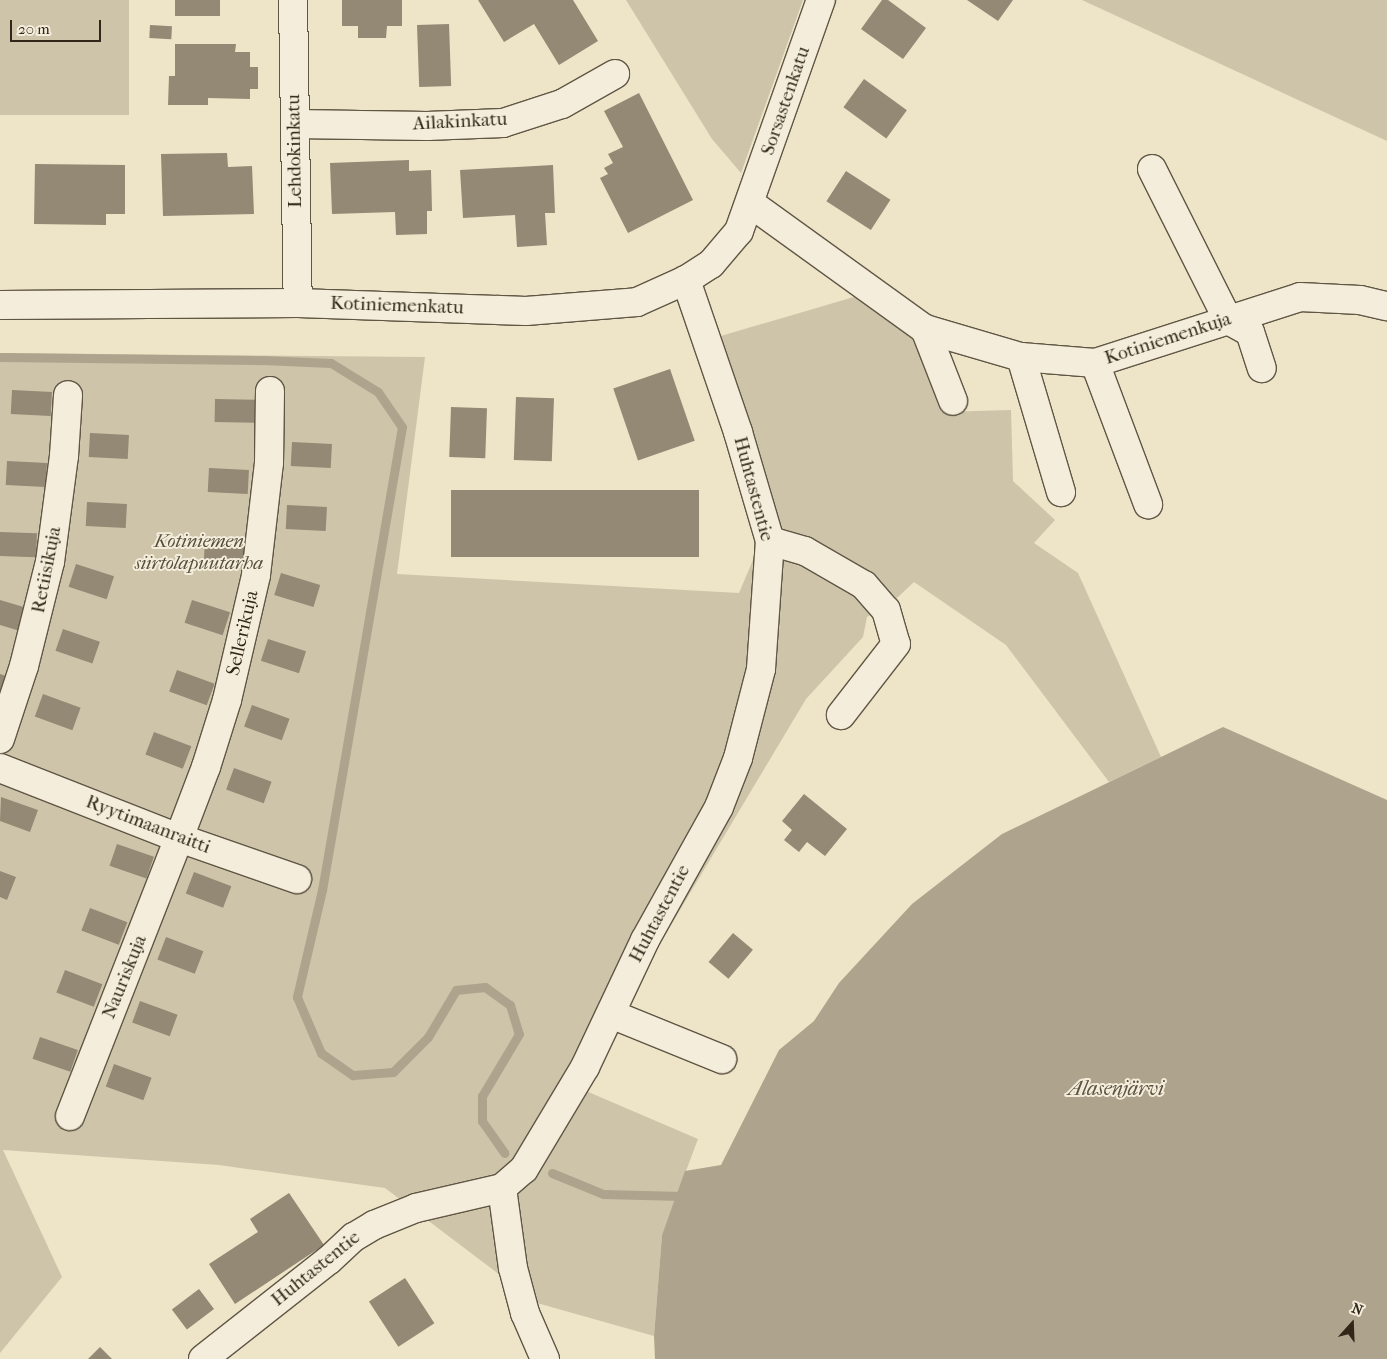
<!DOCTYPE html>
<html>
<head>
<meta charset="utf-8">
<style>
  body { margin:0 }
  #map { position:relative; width:1387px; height:1359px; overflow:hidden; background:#eee4c8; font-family:"IM FELL French Canon",serif }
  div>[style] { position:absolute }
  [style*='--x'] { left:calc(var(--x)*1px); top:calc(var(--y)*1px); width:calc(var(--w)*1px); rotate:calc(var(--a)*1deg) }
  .green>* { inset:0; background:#cec4aa; transform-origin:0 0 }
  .water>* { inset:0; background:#aea38c }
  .stream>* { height:9px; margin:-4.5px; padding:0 4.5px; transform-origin:4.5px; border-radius:4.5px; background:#aea38c }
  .building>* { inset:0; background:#938974; transform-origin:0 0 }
  .roads { filter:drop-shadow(1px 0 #605644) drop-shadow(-1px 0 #605644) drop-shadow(0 1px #605644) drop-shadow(0 -1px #605644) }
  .minor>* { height:28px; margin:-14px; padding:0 14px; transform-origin:14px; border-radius:14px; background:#f4eddb }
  span { translate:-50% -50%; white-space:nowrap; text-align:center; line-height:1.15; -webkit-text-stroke:4px #f4eddb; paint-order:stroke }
  .street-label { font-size:19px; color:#312618 }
  .park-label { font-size:19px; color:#584e3c; font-style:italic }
  .water-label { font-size:20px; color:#5d5241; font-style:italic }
  .north { position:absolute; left:1327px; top:1299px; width:50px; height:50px; -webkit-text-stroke:4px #f4eddb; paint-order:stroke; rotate:20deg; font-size:14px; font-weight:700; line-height:20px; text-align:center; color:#312618 }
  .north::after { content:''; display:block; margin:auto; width:18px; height:22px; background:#312618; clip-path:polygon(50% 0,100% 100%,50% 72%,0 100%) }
  .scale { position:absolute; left:10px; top:20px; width:91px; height:22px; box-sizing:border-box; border:2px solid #312618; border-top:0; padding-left:6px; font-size:15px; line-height:18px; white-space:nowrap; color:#312618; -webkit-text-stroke:4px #f4eddb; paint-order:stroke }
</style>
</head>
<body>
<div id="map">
  <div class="green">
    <div style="left:0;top:0;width:129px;height:115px"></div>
    <div style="clip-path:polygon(626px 0,803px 0,741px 173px,712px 139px)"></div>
    <div style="clip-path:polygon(1082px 0,1387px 0,1387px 141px)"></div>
    <div style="clip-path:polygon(881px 289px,914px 336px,941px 412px,1011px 410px,1013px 481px,1055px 520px,1034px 543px,1078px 573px,1161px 757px,1109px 782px,1006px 645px,914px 582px,898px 597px,867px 617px,863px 637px,806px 699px,625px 1002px,586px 1091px,698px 1139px,662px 1235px,654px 1336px,537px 1303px,385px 1188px,219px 1165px,3px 1150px,62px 1277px,0 1353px,0 353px,425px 357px,397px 574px,739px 593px,761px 541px,697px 343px)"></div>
  </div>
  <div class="water">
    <div style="clip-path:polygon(1223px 727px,1387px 800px,1387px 1359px,655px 1359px,654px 1336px,662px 1235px,685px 1171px,721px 1165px,779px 1050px,814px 1021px,839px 983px,912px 904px,1002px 834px)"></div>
  </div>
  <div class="stream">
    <div style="--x:0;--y:357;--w:262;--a:0.7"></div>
    <div style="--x:262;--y:360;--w:69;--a:2.5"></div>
    <div style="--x:331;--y:363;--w:55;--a:31.7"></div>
    <div style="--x:378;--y:392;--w:42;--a:55.6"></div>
    <div style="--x:402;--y:427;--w:470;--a:99.8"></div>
    <div style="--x:322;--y:890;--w:110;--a:103.2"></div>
    <div style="--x:297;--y:997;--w:61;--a:66.8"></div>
    <div style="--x:321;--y:1053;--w:39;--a:35"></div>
    <div style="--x:353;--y:1075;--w:40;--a:-4.3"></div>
    <div style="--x:393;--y:1072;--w:49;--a:-45"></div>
    <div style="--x:428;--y:1037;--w:55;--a:-59.2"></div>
    <div style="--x:456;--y:990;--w:29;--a:-6"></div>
    <div style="--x:485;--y:987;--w:31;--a:36"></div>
    <div style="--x:510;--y:1005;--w:30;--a:73"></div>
    <div style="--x:519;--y:1034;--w:72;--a:120.8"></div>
    <div style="--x:482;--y:1096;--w:25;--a:90"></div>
    <div style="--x:482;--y:1121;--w:39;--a:55"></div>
    <div style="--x:552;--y:1173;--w:55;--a:22.4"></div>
    <div style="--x:603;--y:1194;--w:79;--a:1.5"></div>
  </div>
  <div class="building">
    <div style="left:175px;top:0;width:45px;height:16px"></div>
    <div style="clip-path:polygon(342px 0,402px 0,402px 26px,387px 26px,386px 38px,358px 38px,358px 26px,342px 26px)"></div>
    <div style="clip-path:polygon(478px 0,573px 0,598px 41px,559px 65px,534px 24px,504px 42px)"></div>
    <div style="clip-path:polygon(882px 0,888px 0,926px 28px,903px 59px,861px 29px)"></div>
    <div style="clip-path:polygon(967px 0,1013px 0,998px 21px)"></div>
    <div style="left:449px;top:24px;width:62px;height:32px;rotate:88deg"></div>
    <div style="left:150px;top:25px;width:22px;height:13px;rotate:3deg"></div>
    <div style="clip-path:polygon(175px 44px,236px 44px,235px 52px,250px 52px,250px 67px,258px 67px,258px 89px,250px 89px,250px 99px,208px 98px,208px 105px,168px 105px,169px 76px,175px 76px)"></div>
    <div style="left:864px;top:79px;width:53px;height:35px;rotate:36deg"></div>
    <div style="clip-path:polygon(639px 93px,693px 200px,628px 233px,600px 178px,608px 174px,604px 168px,613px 163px,608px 154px,623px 147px,604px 111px)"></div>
    <div style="clip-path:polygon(227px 153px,228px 167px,252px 166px,254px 214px,163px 216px,161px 154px)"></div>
    <div style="clip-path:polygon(409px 160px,409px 171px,431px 170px,432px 211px,427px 211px,427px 234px,396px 235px,395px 212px,332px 214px,330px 163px)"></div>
    <div style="clip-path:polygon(35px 164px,125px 165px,125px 214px,106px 214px,106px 225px,34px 224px)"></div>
    <div style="clip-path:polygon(553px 165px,555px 213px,545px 213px,547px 245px,517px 247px,515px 215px,463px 218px,460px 170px)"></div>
    <div style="left:846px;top:171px;width:53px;height:36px;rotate:33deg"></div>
    <div style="left:670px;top:369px;width:76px;height:60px;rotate:71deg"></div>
    <div style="left:12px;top:390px;width:40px;height:24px;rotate:3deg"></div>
    <div style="left:516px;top:397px;width:38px;height:63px;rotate:2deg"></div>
    <div style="left:215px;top:399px;width:40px;height:23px;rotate:1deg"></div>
    <div style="left:451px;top:407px;width:36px;height:50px;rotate:2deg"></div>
    <div style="left:90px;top:433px;width:39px;height:24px;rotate:3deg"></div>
    <div style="left:292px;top:442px;width:40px;height:24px;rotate:3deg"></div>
    <div style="left:7px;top:461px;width:40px;height:24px;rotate:3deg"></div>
    <div style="left:209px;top:468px;width:40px;height:24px;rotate:3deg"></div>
    <div style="left:451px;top:490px;width:248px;height:67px"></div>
    <div style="left:87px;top:502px;width:40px;height:24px;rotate:3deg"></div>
    <div style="left:287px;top:505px;width:40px;height:24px;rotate:3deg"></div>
    <div style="left:0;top:532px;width:37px;height:24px;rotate:2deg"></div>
    <div style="left:205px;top:539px;width:40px;height:24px;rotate:3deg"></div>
    <div style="left:76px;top:564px;width:40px;height:24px;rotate:18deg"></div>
    <div style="left:281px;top:573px;width:41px;height:23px;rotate:17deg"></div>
    <div style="clip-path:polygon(0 600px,27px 608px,20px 631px,0 625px)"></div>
    <div style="left:192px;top:600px;width:40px;height:24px;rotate:18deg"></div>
    <div style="left:63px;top:629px;width:39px;height:23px;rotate:19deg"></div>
    <div style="left:268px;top:639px;width:40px;height:23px;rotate:18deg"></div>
    <div style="left:177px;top:670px;width:40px;height:23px;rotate:20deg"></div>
    <div style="clip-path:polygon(0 674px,6px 676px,0 695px)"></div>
    <div style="left:43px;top:694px;width:40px;height:24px;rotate:20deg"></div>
    <div style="left:252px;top:705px;width:40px;height:23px;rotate:20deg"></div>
    <div style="left:154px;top:732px;width:40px;height:24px;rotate:21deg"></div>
    <div style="left:234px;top:768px;width:40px;height:23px;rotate:20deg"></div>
    <div style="clip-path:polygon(804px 794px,847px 829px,825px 856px,807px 842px,799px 852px,784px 840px,792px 830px,782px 821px)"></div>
    <div style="clip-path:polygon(1px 797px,38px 810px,30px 832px,0 821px)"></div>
    <div style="left:117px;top:844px;width:39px;height:23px;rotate:19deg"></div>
    <div style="clip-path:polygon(0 871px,16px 877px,7px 900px,0 897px)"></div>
    <div style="left:194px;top:872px;width:40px;height:23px;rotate:21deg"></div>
    <div style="left:90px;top:908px;width:40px;height:24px;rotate:21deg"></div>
    <div style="left:733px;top:933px;width:26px;height:38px;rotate:40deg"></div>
    <div style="left:166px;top:937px;width:40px;height:24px;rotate:21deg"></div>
    <div style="left:65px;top:970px;width:40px;height:24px;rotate:21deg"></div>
    <div style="left:140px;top:1001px;width:40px;height:23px;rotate:20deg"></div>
    <div style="left:40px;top:1037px;width:40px;height:23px;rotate:19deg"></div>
    <div style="left:114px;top:1064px;width:40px;height:24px;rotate:20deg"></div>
    <div style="clip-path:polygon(289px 1193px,324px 1245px,235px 1304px,209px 1264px,258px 1232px,250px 1219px)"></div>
    <div style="left:405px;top:1278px;width:54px;height:43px;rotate:57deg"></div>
    <div style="left:199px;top:1289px;width:25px;height:34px;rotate:53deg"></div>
    <div style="clip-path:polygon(100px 1347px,112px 1359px,88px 1359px)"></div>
  </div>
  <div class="roads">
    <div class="minor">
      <div style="--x:293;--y:0;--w:303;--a:89.1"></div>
      <div style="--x:295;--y:124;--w:132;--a:0.9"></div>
      <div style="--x:427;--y:126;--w:76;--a:-2.3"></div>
      <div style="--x:503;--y:123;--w:62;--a:-17.9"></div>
      <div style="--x:562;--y:104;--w:61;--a:-29.5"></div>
      <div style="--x:1152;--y:169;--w:169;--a:63.3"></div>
      <div style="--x:1228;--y:320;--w:25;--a:29"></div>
      <div style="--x:1250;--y:332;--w:38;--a:72"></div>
      <div style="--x:750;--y:203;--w:216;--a:35.8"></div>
      <div style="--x:925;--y:329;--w:100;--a:16.3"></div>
      <div style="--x:1021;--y:357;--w:74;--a:4.6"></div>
      <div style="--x:1095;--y:363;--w:215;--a:-17.8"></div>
      <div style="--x:1300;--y:297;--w:60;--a:2.9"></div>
      <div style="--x:1360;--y:300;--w:28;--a:13"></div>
      <div style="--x:0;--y:305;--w:298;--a:-0.4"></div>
      <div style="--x:298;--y:303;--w:228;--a:2"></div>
      <div style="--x:526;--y:311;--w:111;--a:-4.6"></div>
      <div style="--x:637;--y:302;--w:54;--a:-24.2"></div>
      <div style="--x:686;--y:280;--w:30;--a:-33"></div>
      <div style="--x:711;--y:264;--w:43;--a:-49.7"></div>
      <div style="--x:739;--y:231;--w:245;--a:-70.5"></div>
      <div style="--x:925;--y:329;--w:77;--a:68.7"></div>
      <div style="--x:1021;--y:357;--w:141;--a:73.5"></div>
      <div style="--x:1095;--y:363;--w:151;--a:69.4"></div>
      <div style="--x:770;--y:541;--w:36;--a:16"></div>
      <div style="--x:805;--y:551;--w:68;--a:30"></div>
      <div style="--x:864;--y:585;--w:33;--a:49"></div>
      <div style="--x:886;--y:610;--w:35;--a:74"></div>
      <div style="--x:896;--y:644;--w:90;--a:127.8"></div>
      <div style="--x:0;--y:739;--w:77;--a:-71.8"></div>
      <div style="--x:24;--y:666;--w:107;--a:-76"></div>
      <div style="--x:50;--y:562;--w:107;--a:-82.5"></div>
      <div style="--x:64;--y:456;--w:61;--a:-86.2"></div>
      <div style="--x:0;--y:768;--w:192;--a:21.4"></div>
      <div style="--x:179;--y:838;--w:125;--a:19.2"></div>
      <div style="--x:611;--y:1014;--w:120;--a:22.1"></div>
      <div style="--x:70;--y:1116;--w:299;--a:-68.6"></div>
      <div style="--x:179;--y:838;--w:76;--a:-69.2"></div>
      <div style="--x:206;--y:767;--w:70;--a:-72.6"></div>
      <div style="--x:227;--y:700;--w:128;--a:-76.9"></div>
      <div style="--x:256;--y:575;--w:113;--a:-83.4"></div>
      <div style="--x:269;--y:463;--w:72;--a:-89.2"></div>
      <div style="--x:502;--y:1188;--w:81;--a:82.2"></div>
      <div style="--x:513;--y:1268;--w:47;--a:75.1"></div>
      <div style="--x:525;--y:1313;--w:50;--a:66.5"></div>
      <div style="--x:203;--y:1359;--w:160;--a:-38.2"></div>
      <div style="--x:329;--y:1260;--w:34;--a:-43"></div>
      <div style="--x:354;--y:1237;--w:23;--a:-31"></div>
      <div style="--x:374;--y:1225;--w:45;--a:-22"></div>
      <div style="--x:416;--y:1208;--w:88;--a:-13.1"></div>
      <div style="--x:502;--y:1188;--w:29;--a:-41"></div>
      <div style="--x:524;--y:1169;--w:119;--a:-59.1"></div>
      <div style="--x:585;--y:1067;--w:140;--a:-64.7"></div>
      <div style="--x:645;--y:940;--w:152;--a:-60.9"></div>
      <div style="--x:719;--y:807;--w:53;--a:-68.8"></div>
      <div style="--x:738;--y:758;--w:92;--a:-75.5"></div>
      <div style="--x:761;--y:669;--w:128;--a:-86"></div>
      <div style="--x:770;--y:541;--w:114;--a:-106.4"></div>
      <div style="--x:738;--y:432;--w:161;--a:-108.9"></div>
    </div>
  </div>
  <div class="street-label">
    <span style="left:786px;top:101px;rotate:-71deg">Sorsastenkatu</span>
    <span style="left:460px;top:122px;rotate:-3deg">Ailakinkatu</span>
    <span style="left:295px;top:151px;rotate:-91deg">Lehdokinkatu</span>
    <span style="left:397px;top:306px;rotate:2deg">Kotiniemenkatu</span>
    <span style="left:1168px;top:339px;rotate:-18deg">Kotiniemenkuja</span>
    <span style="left:753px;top:489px;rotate:75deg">Huhtastentie</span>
    <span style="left:47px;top:570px;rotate:-79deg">Retiisikuja</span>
    <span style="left:243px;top:633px;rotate:-77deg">Sellerikuja</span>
    <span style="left:148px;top:825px;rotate:21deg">Ryytimaanraitti</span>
    <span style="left:660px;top:914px;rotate:-62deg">Huhtastentie</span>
    <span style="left:125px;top:977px;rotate:-68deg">Nauriskuja</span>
    <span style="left:316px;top:1269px;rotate:-39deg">Huhtastentie</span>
  </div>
  <div class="park-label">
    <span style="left:199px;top:553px">Kotiniemen<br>siirtolapuutarha</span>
  </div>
  <div class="water-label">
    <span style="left:1116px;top:1088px">Alasenjärvi</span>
  </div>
  <div class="north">N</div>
  <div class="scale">20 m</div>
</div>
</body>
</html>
